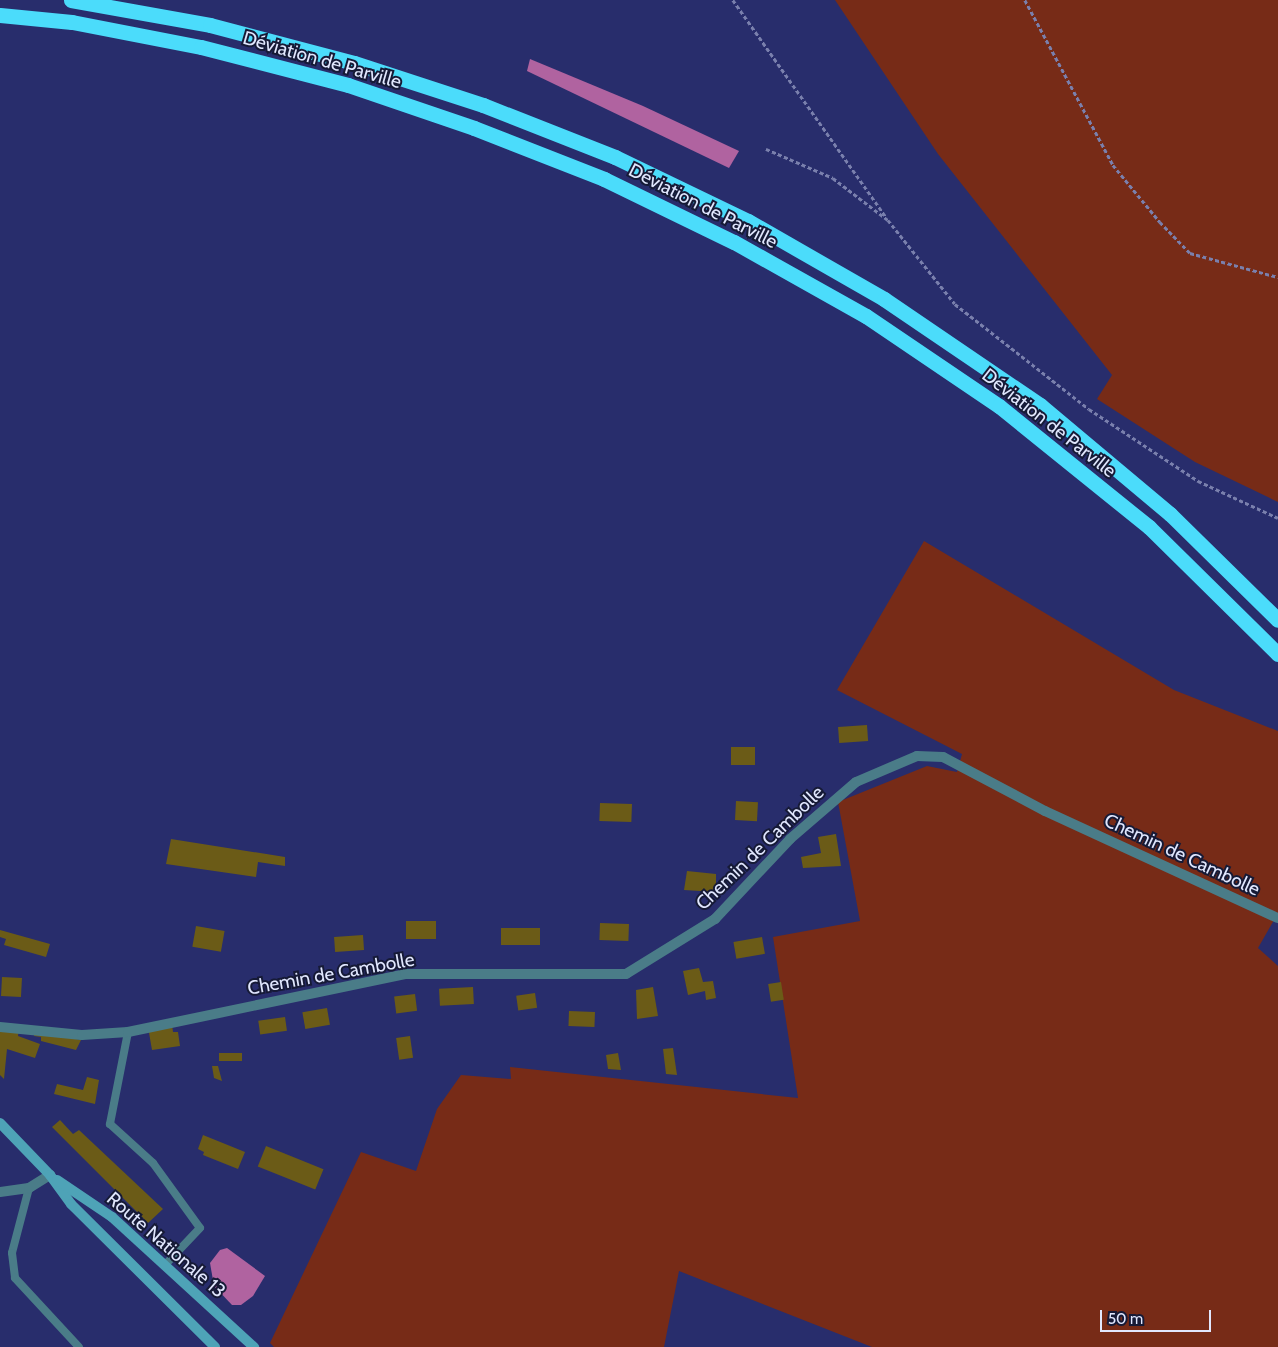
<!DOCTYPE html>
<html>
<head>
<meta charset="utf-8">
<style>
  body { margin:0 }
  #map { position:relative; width:1278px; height:1347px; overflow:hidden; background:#282d6c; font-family:Cabin,sans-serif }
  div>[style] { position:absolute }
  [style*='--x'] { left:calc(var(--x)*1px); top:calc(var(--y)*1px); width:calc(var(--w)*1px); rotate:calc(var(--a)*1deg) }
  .green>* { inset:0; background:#772b17 }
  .water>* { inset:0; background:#b063a0 }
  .building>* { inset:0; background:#6b5b17; transform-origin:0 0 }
  .path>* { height:2.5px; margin-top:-1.25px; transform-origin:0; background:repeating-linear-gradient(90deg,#7a80ad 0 4px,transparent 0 6.5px) }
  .lane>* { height:8px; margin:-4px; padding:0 4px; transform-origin:4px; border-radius:4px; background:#4a7c88 }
  .street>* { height:10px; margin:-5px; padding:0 5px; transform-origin:5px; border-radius:5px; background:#4a7c88 }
  .secondary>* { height:10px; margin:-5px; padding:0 5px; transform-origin:5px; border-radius:5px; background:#4ea3b7 }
  .highway>* { height:15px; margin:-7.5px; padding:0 7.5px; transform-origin:7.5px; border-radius:7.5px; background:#4bdcfb }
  span { translate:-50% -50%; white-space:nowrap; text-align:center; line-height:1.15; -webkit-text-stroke:4px #161a36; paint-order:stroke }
  .street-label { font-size:19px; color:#e1e7fe }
  .scale { position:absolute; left:1100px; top:1310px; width:111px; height:22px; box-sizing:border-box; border:2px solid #e1e7fe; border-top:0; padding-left:6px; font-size:15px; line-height:18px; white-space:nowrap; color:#e1e7fe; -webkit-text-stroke:4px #161a36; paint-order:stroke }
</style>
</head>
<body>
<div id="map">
  <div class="green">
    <div style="clip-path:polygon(835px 0,1278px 0,1278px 502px,1195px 462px,1097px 399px,1112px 375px,938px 154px)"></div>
    <div style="clip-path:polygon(924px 541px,1174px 690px,1278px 731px,1278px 913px,1258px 948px,1278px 966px,1278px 1347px,872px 1347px,679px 1271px,664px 1347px,274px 1347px,270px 1343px,361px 1152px,416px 1171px,437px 1109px,461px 1075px,511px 1079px,510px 1067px,798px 1098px,773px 937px,860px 921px,838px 802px,927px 766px,957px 772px,962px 754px,837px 690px)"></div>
  </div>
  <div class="water">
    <div style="clip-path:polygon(530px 59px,643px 106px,739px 151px,729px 168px,527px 71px)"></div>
    <div style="clip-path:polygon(227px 1248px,265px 1276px,253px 1296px,241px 1305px,232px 1305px,214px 1286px,210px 1263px,220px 1250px)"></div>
  </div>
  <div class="building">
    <div style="left:867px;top:725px;width:16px;height:29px;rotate:86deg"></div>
    <div style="left:731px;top:747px;width:24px;height:18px"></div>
    <div style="left:736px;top:801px;width:22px;height:19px;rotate:3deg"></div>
    <div style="left:600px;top:803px;width:32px;height:18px;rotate:2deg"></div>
    <div style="clip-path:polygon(836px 834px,841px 866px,803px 868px,801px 857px,821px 853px,818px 837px)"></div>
    <div style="clip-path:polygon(171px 839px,285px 857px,285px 866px,258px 862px,256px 877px,166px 864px)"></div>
    <div style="clip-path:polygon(687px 871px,716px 874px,716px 892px,684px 890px)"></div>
    <div style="left:436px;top:921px;width:18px;height:30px;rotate:90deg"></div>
    <div style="left:600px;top:923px;width:29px;height:17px;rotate:2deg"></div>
    <div style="left:196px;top:926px;width:29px;height:21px;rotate:10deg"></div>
    <div style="left:540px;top:928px;width:17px;height:39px;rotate:90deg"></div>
    <div style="clip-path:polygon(0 930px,50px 944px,46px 957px,4px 945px,6px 939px,0 937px)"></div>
    <div style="left:363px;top:935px;width:15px;height:29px;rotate:86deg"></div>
    <div style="left:762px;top:937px;width:17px;height:29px;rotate:80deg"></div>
    <div style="clip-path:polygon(699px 968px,703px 982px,713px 981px,716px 998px,706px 1000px,705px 991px,688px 995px,683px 971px)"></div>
    <div style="left:2px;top:977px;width:20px;height:19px;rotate:3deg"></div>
    <div style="left:781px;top:982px;width:18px;height:13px;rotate:81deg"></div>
    <div style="left:473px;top:987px;width:17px;height:34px;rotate:87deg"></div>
    <div style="clip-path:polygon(653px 987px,658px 1016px,637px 1019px,636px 990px)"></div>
    <div style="left:535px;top:993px;width:15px;height:19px;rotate:82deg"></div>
    <div style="left:415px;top:994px;width:17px;height:21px;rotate:83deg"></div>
    <div style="left:327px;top:1008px;width:17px;height:25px;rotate:80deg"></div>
    <div style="left:569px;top:1011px;width:26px;height:15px;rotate:2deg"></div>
    <div style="left:285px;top:1017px;width:14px;height:27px;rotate:82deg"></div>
    <div style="clip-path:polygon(172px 1024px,173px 1032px,178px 1032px,180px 1046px,152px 1050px,148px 1027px)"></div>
    <div style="clip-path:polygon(0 1028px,19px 1029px,18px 1036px,40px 1044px,35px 1058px,7px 1049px,4px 1079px,0 1075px)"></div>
    <div style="clip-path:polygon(35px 1030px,81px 1040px,76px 1050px,41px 1041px,41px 1037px,34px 1036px)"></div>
    <div style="left:410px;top:1036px;width:22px;height:14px;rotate:82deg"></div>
    <div style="clip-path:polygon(673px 1048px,677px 1075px,666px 1074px,663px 1049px)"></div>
    <div style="left:219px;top:1053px;width:23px;height:8px"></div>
    <div style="clip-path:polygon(618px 1053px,621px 1070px,608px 1069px,606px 1055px)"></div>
    <div style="clip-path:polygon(212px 1066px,218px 1066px,222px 1081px,214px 1078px)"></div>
    <div style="clip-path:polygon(87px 1077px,99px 1080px,95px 1104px,54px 1094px,57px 1084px,83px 1090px)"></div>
    <div style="clip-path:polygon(60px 1120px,73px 1134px,79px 1130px,163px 1209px,148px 1223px,52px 1127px)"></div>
    <div style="clip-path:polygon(203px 1135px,245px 1152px,238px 1169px,203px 1155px,204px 1152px,198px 1149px)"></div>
    <div style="left:266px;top:1146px;width:62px;height:22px;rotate:22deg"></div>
  </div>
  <div class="path">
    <div style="--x:733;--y:0;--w:266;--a:54.8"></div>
    <div style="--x:1025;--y:0;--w:187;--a:61.9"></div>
    <div style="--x:1113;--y:165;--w:74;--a:50.5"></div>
    <div style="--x:1160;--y:222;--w:43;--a:45.9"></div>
    <div style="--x:1190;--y:253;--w:91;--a:15.3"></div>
    <div style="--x:766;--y:149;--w:73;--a:23.4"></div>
    <div style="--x:833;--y:178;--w:69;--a:37.4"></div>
    <div style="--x:888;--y:220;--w:107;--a:51.4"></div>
    <div style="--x:955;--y:304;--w:170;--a:38.1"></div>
    <div style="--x:1089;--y:409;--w:131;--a:33.4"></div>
    <div style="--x:1198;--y:481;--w:88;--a:24.8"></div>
  </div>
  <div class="lane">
    <div style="--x:128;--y:1032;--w:94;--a:101.1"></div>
    <div style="--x:110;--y:1124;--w:58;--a:42.2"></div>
    <div style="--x:153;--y:1163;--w:80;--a:54.1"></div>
    <div style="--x:200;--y:1228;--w:50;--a:133.4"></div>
    <div style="--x:29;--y:1188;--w:67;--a:104.7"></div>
    <div style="--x:12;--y:1253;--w:25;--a:83"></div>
    <div style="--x:15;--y:1278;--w:94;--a:47.2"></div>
  </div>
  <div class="street">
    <div style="--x:0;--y:1027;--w:82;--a:5.6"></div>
    <div style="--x:82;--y:1035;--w:46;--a:-3.7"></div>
    <div style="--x:128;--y:1032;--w:283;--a:-11.8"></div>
    <div style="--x:405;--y:974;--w:221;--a:0"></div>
    <div style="--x:626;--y:974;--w:105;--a:-31.7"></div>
    <div style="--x:715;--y:919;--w:110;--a:-46.8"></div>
    <div style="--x:790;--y:839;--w:87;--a:-40.8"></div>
    <div style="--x:856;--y:782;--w:66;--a:-23.1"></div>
    <div style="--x:917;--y:756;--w:26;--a:2"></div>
    <div style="--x:943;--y:757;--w:115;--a:27.9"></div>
    <div style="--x:1045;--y:811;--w:256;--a:24.7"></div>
    <div style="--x:0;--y:1192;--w:29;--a:-8"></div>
    <div style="--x:29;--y:1188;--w:25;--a:-32"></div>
  </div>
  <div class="secondary">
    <div style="--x:0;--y:1123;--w:72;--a:46.1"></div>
    <div style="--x:50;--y:1175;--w:36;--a:54"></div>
    <div style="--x:71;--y:1204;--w:203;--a:44.8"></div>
    <div style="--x:57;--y:1180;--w:66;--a:33.9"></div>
    <div style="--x:112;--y:1217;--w:193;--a:42.5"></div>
  </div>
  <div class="highway">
    <div style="--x:71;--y:0;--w:141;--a:10.2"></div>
    <div style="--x:210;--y:25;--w:149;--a:14.8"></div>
    <div style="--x:354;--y:63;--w:136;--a:18"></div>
    <div style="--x:483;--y:105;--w:142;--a:21.5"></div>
    <div style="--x:615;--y:157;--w:148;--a:25.7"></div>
    <div style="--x:748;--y:221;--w:157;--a:29.8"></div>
    <div style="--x:884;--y:299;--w:189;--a:34.2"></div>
    <div style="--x:1040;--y:405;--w:170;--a:40"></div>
    <div style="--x:1170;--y:514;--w:151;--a:44.5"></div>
    <div style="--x:0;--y:15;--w:72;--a:5.6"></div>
    <div style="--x:72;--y:22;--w:131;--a:11"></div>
    <div style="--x:201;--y:47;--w:152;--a:14.5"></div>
    <div style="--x:348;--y:85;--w:133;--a:18.8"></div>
    <div style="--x:474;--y:128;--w:140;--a:21.4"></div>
    <div style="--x:604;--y:179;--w:144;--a:25.9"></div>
    <div style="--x:734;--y:242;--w:151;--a:29.3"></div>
    <div style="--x:866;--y:316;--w:161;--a:34.1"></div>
    <div style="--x:999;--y:406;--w:193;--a:38.9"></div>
    <div style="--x:1149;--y:527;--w:181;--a:44.6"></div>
  </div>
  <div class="street-label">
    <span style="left:322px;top:60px;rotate:16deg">Déviation de Parville</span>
    <span style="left:703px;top:206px;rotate:27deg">Déviation de Parville</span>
    <span style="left:1049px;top:423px;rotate:38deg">Déviation de Parville</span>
    <span style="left:760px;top:848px;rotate:-44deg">Chemin de Cambolle</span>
    <span style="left:1182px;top:855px;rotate:25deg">Chemin de Cambolle</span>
    <span style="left:331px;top:974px;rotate:-10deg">Chemin de Cambolle</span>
    <span style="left:166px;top:1245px;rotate:41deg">Route Nationale 13</span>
  </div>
  <div class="scale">50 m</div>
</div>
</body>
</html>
